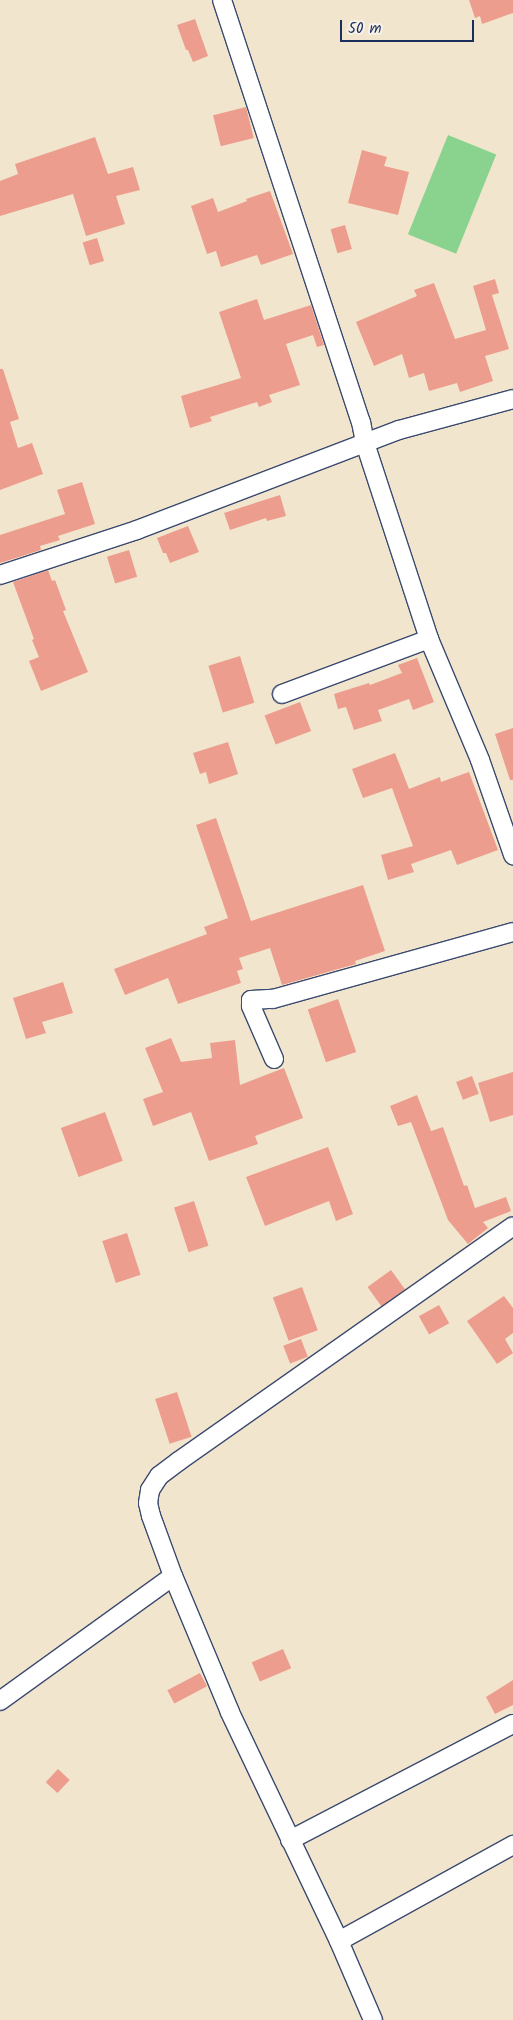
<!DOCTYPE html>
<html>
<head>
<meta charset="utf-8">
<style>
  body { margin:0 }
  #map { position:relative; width:513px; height:2020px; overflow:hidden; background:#f2e5cd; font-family:Kalam,sans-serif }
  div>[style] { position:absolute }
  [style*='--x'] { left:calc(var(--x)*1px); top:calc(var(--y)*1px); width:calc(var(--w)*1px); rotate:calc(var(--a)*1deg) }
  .green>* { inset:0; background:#8ad38f; transform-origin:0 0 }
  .building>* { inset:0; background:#ed9d8d; transform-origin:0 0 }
  .roads { filter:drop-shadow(1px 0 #3b4a6f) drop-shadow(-1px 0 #3b4a6f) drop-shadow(0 1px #3b4a6f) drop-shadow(0 -1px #3b4a6f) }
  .minor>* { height:18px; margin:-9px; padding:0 9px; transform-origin:9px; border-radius:9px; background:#fff }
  span { translate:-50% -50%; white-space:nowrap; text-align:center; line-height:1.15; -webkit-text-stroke:5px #f7f3e8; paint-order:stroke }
  .scale { position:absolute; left:340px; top:20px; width:134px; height:22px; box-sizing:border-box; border:2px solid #1b2f5e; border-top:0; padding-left:6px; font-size:15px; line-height:18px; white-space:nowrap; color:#1b2f5e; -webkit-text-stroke:4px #f7f3e8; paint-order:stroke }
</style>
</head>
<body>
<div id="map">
  <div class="green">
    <div style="left:448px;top:135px;width:52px;height:107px;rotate:22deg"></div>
  </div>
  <div class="building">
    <div style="clip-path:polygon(469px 0,513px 0,513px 13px,482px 24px,480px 16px,475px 18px)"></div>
    <div style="clip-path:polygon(195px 19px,208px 56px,193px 62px,188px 50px,186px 50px,177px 25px)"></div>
    <div style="left:246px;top:107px;width:32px;height:34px;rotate:76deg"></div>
    <div style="clip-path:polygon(95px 137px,108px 174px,133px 167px,140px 190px,116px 196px,125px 224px,86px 236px,73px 194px,0 216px,0 181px,18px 174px,15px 164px)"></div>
    <div style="clip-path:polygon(362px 150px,387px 157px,384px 166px,409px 172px,398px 215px,348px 203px)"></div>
    <div style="clip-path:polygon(270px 191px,293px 254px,261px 265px,257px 255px,221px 267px,216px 251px,207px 254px,191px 206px,213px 198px,218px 212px,247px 201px,246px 199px)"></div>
    <div style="left:345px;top:225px;width:25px;height:15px;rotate:74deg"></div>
    <div style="left:97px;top:238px;width:24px;height:15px;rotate:73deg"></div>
    <div style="clip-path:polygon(495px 279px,499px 293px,492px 295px,509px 349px,485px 356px,493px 381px,460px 392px,457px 383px,429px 391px,424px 373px,409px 378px,402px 354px,374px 366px,356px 322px,417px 296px,414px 290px,434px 283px,455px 339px,486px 330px,473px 286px)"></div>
    <div style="clip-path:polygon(257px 299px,264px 320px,311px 305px,324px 345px,317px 347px,313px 335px,286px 344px,300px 385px,269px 395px,272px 402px,259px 407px,257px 402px,210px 417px,212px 421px,190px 428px,181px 396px,241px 378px,219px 312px)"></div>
    <div style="clip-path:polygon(0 369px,3px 369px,19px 419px,10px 422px,18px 448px,32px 443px,43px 474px,0 490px)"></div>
    <div style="clip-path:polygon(82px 482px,95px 524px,58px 536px,60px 540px,40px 546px,41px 550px,0 563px,0 535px,65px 514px,57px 490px)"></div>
    <div style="clip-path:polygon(280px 495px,286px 516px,267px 521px,266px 518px,230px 530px,224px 513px)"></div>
    <div style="clip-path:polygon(188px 526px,199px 552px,170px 563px,166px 553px,163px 553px,157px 538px)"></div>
    <div style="left:129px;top:550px;width:28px;height:23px;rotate:73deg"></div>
    <div style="clip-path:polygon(48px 570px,52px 581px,55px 580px,66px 610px,63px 611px,88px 672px,41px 691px,29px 661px,39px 657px,32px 640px,34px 639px,13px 582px)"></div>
    <div style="left:240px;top:656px;width:49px;height:33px;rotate:73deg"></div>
    <div style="clip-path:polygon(417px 658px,434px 702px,413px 710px,409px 699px,378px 710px,382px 721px,354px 730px,346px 707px,338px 709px,334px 694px,369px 683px,370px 685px,402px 673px,398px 665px)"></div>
    <div style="left:300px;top:702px;width:31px;height:38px;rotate:69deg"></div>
    <div style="clip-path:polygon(513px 728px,513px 780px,510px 780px,495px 734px)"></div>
    <div style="clip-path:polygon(228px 742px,238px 774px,209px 784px,206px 772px,200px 774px,193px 753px)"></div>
    <div style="clip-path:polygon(395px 753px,409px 789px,440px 777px,441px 782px,469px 772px,498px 850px,457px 865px,451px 850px,411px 864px,414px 872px,388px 880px,381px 855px,413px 846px,392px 788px,363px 798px,352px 769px)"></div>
    <div style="clip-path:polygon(216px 818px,251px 921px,363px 885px,385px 951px,355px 961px,356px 964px,282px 985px,270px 948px,239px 958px,243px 969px,237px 971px,241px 983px,178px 1004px,168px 978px,125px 995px,114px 969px,207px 934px,204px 927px,228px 918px,196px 825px)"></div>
    <div style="clip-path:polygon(63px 982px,73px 1013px,42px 1022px,46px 1033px,26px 1039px,13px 998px)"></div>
    <div style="left:338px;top:999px;width:56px;height:32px;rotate:71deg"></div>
    <div style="clip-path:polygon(171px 1038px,181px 1062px,212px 1058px,210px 1043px,235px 1040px,240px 1085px,284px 1068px,303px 1118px,255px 1136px,258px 1144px,209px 1161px,191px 1112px,153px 1126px,143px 1099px,163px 1092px,145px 1048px)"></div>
    <div style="clip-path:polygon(513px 1072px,513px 1115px,490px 1122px,478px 1083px)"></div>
    <div style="left:472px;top:1076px;width:19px;height:17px;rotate:69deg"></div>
    <div style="clip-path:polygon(417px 1095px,431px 1131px,443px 1127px,464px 1186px,467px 1185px,475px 1208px,506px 1197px,511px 1211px,483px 1222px,488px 1228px,468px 1244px,448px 1220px,411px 1122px,398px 1126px,390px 1106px)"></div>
    <div style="left:105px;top:1112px;width:52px;height:47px;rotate:70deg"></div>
    <div style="clip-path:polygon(328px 1147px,353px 1214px,336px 1221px,329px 1201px,265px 1226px,246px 1177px)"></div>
    <div style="left:194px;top:1201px;width:47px;height:21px;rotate:72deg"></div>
    <div style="left:127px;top:1233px;width:44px;height:26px;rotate:72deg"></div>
    <div style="left:391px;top:1270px;width:24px;height:29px;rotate:54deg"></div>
    <div style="left:302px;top:1287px;width:46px;height:31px;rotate:70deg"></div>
    <div style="clip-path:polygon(504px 1296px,513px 1308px,513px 1333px,505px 1339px,513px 1353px,497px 1364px,467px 1321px)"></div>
    <div style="left:439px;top:1305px;width:21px;height:23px;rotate:61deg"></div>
    <div style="left:301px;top:1339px;width:19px;height:19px;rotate:69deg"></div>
    <div style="left:177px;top:1392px;width:47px;height:23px;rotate:72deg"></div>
    <div style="left:283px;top:1649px;width:21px;height:34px;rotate:67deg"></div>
    <div style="left:200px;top:1673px;width:15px;height:37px;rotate:62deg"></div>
    <div style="clip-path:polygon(513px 1680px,513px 1705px,495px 1714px,486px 1697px)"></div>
    <div style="left:58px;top:1769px;width:16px;height:18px;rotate:43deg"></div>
  </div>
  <div class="roads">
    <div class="minor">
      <div style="--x:222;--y:0;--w:444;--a:71.8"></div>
      <div style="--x:361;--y:422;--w:21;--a:79"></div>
      <div style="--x:365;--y:443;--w:206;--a:71.9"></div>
      <div style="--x:429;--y:639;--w:131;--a:67.1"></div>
      <div style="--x:480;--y:760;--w:101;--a:70.8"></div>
      <div style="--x:0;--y:575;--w:144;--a:-18.2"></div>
      <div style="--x:137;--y:530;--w:280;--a:-20.9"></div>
      <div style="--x:399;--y:430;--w:118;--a:-15.2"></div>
      <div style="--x:282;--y:694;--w:157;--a:-20.5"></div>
      <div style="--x:274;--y:1059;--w:58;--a:-113.5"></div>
      <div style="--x:251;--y:1006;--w:6;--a:-90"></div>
      <div style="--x:251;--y:1000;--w:22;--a:-3"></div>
      <div style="--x:273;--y:999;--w:249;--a:-15.6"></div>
      <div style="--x:0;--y:1701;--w:213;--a:-35.8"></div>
      <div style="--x:290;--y:1840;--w:251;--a:-27.5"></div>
      <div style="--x:339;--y:1941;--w:199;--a:-28.9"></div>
      <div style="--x:373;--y:2020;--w:86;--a:-113.3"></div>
      <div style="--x:339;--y:1941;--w:254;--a:-115.5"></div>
      <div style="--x:230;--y:1712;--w:147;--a:-112.7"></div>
      <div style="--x:173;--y:1576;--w:64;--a:-110.1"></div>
      <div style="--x:151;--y:1516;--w:13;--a:-103"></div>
      <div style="--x:148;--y:1503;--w:13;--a:-81"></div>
      <div style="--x:150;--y:1490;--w:17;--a:-57"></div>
      <div style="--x:159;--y:1476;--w:25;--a:-37"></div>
      <div style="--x:179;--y:1461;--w:408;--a:-35.1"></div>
    </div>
  </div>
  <div class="scale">50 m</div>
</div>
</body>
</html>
